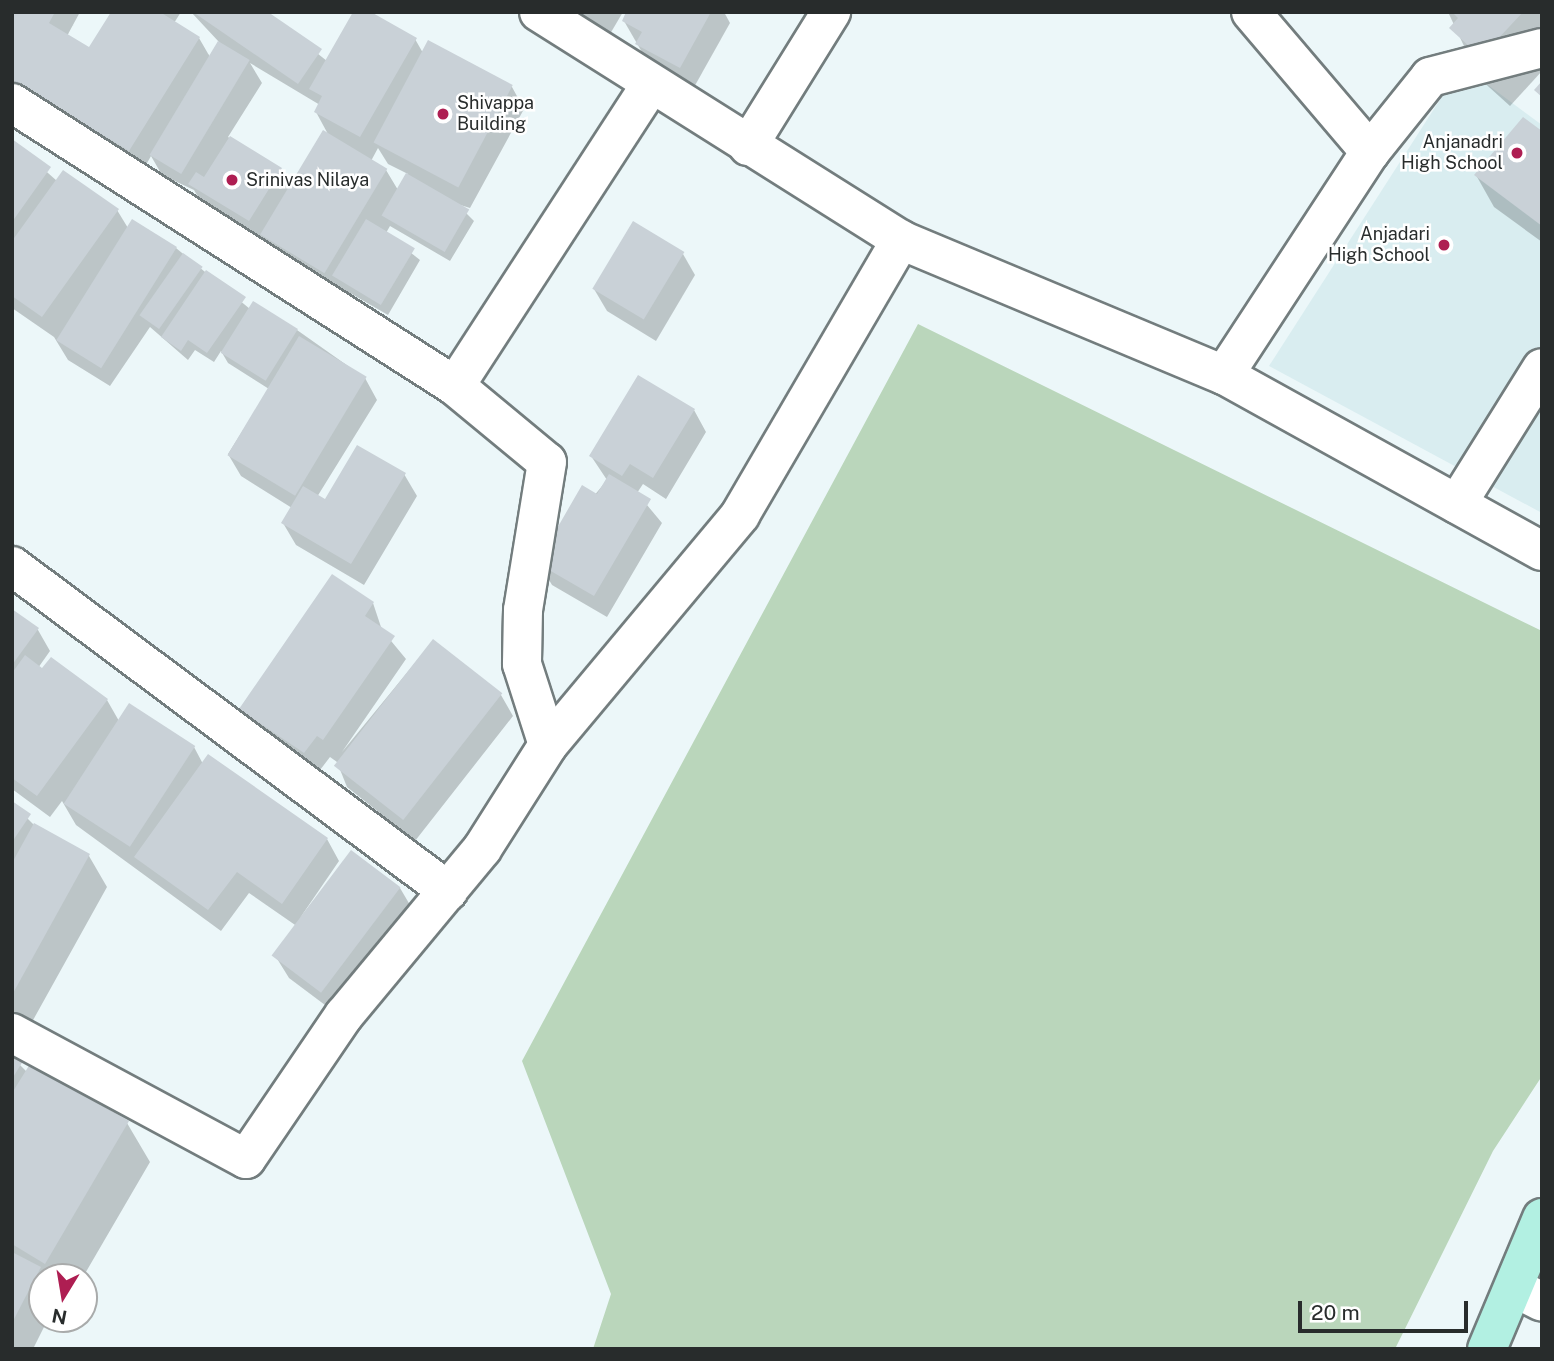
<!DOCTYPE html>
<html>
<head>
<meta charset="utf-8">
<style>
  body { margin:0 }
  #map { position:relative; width:1554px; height:1361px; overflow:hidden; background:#ecf7f9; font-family:"Public Sans",sans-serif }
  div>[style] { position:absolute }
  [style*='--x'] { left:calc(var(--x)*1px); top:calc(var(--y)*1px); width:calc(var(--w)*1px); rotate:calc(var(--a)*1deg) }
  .built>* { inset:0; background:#d9edf0 }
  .green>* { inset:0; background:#bad6bb }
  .shadow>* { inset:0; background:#0003 }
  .building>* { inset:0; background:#c9d1d7; transform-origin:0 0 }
  .roads { filter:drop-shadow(2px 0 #737d7e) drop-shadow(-2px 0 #737d7e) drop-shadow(0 2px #737d7e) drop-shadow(0 -2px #737d7e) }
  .minor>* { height:38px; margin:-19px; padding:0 19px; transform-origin:19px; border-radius:19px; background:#fff }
  .major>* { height:38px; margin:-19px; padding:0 19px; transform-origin:19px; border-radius:19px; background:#b2f0e2 }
  .dots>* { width:19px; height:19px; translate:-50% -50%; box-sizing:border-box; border:4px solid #fff; border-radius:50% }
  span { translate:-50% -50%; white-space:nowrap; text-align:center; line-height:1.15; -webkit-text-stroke:5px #fff; paint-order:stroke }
  .poi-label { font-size:18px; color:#282c2c }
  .left { translate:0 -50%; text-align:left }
  .right { translate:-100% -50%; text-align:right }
  .frame { position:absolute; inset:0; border:14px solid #282c2c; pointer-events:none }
  .north { position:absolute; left:28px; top:1263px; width:70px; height:70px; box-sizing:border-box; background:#fff; border:2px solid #a9abab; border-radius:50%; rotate:191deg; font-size:19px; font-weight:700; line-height:28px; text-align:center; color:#282c2c }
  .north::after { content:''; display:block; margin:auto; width:24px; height:32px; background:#ae1e52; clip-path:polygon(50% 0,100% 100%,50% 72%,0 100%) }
  .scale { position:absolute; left:1298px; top:1301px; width:170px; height:32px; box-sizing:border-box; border:4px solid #282c2c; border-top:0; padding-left:9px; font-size:21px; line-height:24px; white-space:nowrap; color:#282c2c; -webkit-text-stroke:5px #fff; paint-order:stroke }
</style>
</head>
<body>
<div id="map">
  <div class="built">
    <div style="clip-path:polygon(1480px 79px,1542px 125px,1542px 513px,1269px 366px,1450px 84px)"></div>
  </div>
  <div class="green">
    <div style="clip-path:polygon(918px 324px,1542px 631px,1542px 1076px,1493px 1151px,1395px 1349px,593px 1349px,611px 1294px,522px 1061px)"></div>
  </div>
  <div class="shadow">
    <div style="clip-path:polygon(evenodd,12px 12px,80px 12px,67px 36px,89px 52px,114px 12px,181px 12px,174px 23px,199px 38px,210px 57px,219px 42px,191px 12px,265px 12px,327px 61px,415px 39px,423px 53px,512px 87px,524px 109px,470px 208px,457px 204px,474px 221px,450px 261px,390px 226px,386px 233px,420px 260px,388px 315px,350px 293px,344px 303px,219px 233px,194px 190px,162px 175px,151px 156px,142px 172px,12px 94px,12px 12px,250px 63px,320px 105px,316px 112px,329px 136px,291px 188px,281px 170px,228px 137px,262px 83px,250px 63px,12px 12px,378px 148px,388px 164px,408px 174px,398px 190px,386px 170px,371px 161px,378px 148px)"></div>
    <div style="clip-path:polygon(571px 12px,623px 12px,610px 34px)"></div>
    <div style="clip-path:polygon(628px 12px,724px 12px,730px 23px,693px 89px,650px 66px,624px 21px)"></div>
    <div style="clip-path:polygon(1448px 12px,1542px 12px,1542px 71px,1510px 106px,1479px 78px)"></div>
    <div style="clip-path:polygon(1542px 134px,1542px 242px,1494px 207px,1476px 175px)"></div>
    <div style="clip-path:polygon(12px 141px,57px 181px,117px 210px,128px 228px,176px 248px,250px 309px,297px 330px,365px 378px,377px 400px,317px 497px,326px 502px,404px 474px,417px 496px,364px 585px,296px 545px,283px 523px,292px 508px,241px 476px,228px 454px,269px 389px,228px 363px,221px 351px,214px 362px,195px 350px,188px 360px,150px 327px,110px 386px,68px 360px,54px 337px,12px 308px)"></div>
    <div style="clip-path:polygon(683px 254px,695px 275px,656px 341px,607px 311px,594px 289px)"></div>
    <div style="clip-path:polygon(694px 410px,706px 432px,666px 499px,643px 484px,637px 493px,662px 523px,607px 617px,552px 585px,539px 563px,607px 480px,591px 456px)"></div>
    <div style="clip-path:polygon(373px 603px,382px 630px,406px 659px,342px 752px,433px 641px,501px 695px,513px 716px,415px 841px,347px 787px,337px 762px,330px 757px,317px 774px,254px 731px,241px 709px)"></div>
    <div style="clip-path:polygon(12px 611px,38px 630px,50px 651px,38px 668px,107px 700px,119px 721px,194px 747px,203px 764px,327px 839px,339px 861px,300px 918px,351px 853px,400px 888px,413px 910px,337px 1014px,289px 978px,276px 957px,298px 927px,249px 893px,221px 931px,76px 825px,62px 801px,50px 817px,12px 789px)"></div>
    <div style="clip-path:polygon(12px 803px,36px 827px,89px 856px,107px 887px,27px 1031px,12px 1023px)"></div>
    <div style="clip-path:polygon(12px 1057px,27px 1072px,127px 1123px,150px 1162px,83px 1277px,42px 1277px,42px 1319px,48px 1319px,33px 1349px,12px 1349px)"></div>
  </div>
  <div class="building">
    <div style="clip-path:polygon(12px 12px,55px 12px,49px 23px,89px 47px,111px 12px,160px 12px,200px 37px,129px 151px,12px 80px)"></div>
    <div style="clip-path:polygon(193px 12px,268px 12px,322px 49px,298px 84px)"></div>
    <div style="clip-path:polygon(353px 12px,371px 12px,417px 38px,360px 137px,314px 112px,322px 96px,309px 89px)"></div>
    <div style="clip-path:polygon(626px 12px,711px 12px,680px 68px,635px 44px,642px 32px,622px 21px)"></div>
    <div style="clip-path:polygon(1452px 12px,1523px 12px,1481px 57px,1449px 28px,1458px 18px)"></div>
    <div style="left:428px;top:40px;width:96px;height:116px;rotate:28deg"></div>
    <div style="left:218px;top:41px;width:37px;height:133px;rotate:31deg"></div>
    <div style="clip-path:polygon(1542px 81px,1542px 97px,1534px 90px)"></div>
    <div style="clip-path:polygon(1523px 117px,1542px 131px,1542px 226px,1474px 175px)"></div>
    <div style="left:323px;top:130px;width:75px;height:122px;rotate:31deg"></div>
    <div style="clip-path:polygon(230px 136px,282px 168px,249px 221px,188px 184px,196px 172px,204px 177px)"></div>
    <div style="clip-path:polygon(12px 139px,51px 167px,12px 222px)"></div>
    <div style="clip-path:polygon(63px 170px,119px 209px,42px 317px,12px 296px,12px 241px)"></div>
    <div style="left:406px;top:173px;width:73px;height:49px;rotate:30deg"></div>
    <div style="left:132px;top:219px;width:53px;height:143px;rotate:32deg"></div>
    <div style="left:366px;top:219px;width:57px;height:66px;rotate:31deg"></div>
    <div style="left:633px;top:221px;width:60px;height:79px;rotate:31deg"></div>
    <div style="left:183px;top:253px;width:24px;height:76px;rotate:35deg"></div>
    <div style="clip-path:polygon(206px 270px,246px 297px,207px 353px,188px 340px,181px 351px,161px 337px)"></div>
    <div style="left:253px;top:301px;width:53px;height:61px;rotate:32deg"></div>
    <div style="left:299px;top:336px;width:79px;height:139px;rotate:31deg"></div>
    <div style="clip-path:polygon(638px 375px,695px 409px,653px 478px,630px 464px,622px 476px,589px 456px)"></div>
    <div style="clip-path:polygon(357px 445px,406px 473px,351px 564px,281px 523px,303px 486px,325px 499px)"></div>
    <div style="clip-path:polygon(609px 474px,651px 499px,594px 596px,537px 563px,582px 485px,597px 494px)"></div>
    <div style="clip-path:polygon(332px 574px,374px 602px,365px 616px,395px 636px,323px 740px,317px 736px,304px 753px,239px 709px)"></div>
    <div style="clip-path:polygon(12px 609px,39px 628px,12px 665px)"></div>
    <div style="left:433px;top:639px;width:88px;height:161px;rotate:38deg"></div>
    <div style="clip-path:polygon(25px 655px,42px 668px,51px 657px,108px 699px,37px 796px,12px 778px,12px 673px)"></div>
    <div style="left:129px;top:703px;width:79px;height:120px;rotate:33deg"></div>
    <div style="clip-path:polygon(208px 754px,328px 838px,282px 904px,237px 872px,208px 910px,134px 857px)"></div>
    <div style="clip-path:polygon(12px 801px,31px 814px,12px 842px)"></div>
    <div style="clip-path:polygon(34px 823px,90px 854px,12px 995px,12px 863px)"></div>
    <div style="left:351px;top:850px;width:62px;height:132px;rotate:37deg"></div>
    <div style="clip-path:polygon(12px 1055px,23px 1061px,12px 1079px)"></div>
    <div style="clip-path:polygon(30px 1064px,129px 1121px,45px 1264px,12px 1244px,12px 1093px)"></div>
    <div style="clip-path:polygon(12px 1252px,41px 1267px,12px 1323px)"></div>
  </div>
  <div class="roads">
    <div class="minor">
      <div style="--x:539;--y:12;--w:428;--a:32.2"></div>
      <div style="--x:901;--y:240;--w:350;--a:22.7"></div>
      <div style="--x:1224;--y:375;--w:363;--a:29"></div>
      <div style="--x:1251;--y:12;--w:184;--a:49.6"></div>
      <div style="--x:12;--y:103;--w:526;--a:32.57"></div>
      <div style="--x:455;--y:386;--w:119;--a:39.6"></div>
      <div style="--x:547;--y:462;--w:150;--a:99.2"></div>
      <div style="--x:523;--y:610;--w:54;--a:91.1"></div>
      <div style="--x:522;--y:664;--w:85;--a:72.2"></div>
      <div style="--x:548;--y:745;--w:123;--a:122.4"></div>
      <div style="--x:482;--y:849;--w:216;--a:129.7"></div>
      <div style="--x:344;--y:1015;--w:174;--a:124.2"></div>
      <div style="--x:246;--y:1159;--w:266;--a:-151.7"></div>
      <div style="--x:748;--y:146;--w:158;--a:-58.2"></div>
      <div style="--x:1224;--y:375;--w:267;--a:-56.8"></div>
      <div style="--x:1370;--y:152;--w:96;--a:-51.3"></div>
      <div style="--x:1430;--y:77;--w:116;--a:-14.5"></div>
      <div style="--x:455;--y:386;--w:360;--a:-57"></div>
      <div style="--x:1457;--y:504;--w:160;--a:-58"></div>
      <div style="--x:12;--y:566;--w:544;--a:36.7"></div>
      <div style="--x:548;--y:745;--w:300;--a:-50.1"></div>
      <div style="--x:740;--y:515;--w:319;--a:-59.7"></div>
      <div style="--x:1515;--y:1288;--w:30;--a:27"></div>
    </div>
    <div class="major">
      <div style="--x:1487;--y:1349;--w:142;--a:-67.2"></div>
    </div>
  </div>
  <div class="dots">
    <div style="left:443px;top:114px;background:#ae1e52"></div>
    <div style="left:1517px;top:153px;background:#ae1e52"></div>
    <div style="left:232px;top:180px;background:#ae1e52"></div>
    <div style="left:1444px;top:245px;background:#ae1e52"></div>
  </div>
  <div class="poi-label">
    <span class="left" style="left:457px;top:114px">Shivappa<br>Building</span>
    <span class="right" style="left:1503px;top:153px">Anjanadri<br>High School</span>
    <span class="left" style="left:246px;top:180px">Srinivas Nilaya</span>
    <span class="right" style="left:1430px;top:245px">Anjadari<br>High School</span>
  </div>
  <div class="frame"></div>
  <div class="north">N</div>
  <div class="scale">20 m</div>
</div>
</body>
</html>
